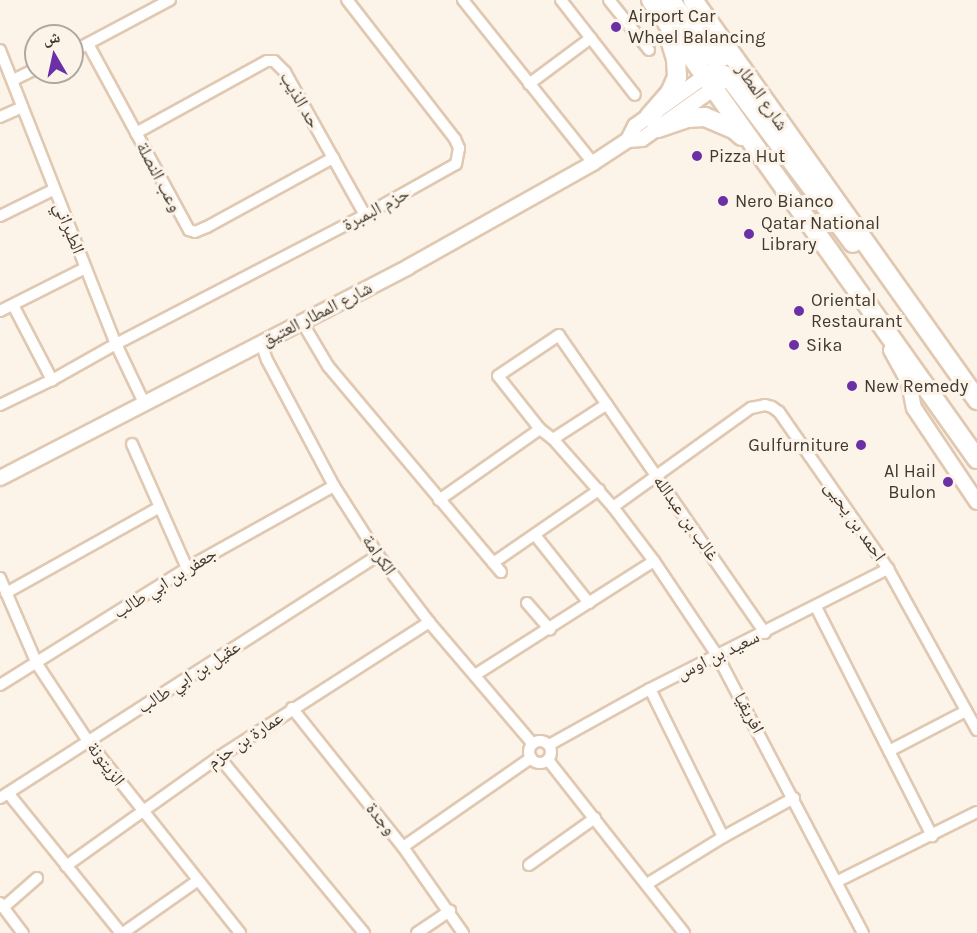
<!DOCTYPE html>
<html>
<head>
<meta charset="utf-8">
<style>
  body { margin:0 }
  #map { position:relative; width:977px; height:933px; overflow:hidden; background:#fcf3e9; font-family:Karla,"Noto Naskh Arabic",sans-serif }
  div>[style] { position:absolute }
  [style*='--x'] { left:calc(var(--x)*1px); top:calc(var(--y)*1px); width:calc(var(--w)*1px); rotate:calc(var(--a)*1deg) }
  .roads { filter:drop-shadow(2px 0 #e0c8b1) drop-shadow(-2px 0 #e0c8b1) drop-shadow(0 2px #e0c8b1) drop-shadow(0 -2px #e0c8b1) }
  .minor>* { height:10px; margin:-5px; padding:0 5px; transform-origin:5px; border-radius:5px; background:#fff }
  .minor>.ring { margin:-5px; padding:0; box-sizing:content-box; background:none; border:10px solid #fff; border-radius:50% }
  .tertiary>* { height:14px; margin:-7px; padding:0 7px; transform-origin:7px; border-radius:7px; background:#fff }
  .trunk>* { height:18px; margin:-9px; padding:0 9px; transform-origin:9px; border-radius:9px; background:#fff }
  .dots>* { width:16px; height:16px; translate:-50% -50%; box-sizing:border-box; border:3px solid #fcf3e9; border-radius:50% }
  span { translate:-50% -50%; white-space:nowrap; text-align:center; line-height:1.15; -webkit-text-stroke:6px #fcf3e9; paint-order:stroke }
  .poi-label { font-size:18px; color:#41382f }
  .left { translate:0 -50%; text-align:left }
  .right { translate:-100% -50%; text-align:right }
  .street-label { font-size:18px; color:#41382f }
  .north { position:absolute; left:24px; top:24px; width:60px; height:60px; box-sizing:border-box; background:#fcf3e9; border:2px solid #b1a89f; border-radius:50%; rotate:351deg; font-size:16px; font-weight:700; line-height:24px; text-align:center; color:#41382f }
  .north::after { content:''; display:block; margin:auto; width:21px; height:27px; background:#6b30a6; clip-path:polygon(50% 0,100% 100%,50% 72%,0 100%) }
</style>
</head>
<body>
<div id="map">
  <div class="roads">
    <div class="minor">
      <div style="--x:463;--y:0;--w:208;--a:51.4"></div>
      <div style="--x:561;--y:0;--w:120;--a:52.1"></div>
      <div style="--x:609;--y:0;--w:64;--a:51.3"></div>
      <div style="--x:88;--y:44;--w:212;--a:61.5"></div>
      <div style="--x:189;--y:230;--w:6;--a:18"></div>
      <div style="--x:195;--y:232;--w:13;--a:-23"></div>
      <div style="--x:207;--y:227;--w:144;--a:-28.7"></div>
      <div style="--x:0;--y:50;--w:316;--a:68.5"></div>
      <div style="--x:116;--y:344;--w:65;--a:64.6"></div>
      <div style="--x:72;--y:52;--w:111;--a:-28"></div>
      <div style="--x:13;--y:80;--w:25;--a:-26"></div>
      <div style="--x:529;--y:84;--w:77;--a:-36.6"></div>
      <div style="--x:0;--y:117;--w:24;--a:-24"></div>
      <div style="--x:136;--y:133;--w:149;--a:-28.8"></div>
      <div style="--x:267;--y:61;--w:7;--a:0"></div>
      <div style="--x:274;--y:61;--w:16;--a:45"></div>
      <div style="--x:285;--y:72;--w:164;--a:60.8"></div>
      <div style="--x:0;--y:216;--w:59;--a:-26.1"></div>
      <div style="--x:13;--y:305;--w:85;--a:62.5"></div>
      <div style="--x:0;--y:311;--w:95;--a:-26.8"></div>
      <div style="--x:302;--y:322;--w:51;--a:59.4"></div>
      <div style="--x:328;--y:366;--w:269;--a:50"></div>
      <div style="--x:261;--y:342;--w:19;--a:72"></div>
      <div style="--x:267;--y:360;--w:143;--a:62"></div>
      <div style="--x:334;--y:486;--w:82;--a:57.5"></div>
      <div style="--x:378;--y:555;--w:84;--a:52.7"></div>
      <div style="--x:429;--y:622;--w:160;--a:49.6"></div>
      <div style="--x:0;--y:405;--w:58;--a:-25.7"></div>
      <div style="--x:52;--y:380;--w:73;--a:-29.4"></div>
      <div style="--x:116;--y:344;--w:280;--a:-27.4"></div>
      <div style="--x:365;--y:215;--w:104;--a:-29.3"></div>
      <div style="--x:456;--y:164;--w:16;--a:-79"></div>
      <div style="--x:459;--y:148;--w:10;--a:-114"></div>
      <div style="--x:455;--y:139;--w:176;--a:-127.8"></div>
      <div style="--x:553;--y:439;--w:64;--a:-32.9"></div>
      <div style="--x:132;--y:444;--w:136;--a:66.1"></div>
      <div style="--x:439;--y:500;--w:123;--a:-35.1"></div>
      <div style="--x:613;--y:507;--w:170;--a:-35.7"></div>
      <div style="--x:751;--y:408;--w:14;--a:-12"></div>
      <div style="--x:765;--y:405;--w:7;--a:16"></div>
      <div style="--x:772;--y:407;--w:9;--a:36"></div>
      <div style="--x:779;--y:412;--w:191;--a:55.2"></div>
      <div style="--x:888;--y:569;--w:184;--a:61.1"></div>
      <div style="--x:535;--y:535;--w:87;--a:51.5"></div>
      <div style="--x:493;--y:563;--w:129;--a:-34.6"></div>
      <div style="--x:0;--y:578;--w:94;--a:66.7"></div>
      <div style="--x:37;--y:664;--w:92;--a:56.5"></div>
      <div style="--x:88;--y:741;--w:245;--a:51.6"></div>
      <div style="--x:6;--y:593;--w:174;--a:-29.2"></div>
      <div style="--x:527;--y:603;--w:35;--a:49"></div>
      <div style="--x:816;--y:607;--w:257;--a:63.1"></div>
      <div style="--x:765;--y:633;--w:362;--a:-124.7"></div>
      <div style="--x:559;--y:335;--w:73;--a:146.1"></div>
      <div style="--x:498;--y:376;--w:68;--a:51.6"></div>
      <div style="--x:540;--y:429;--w:16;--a:38"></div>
      <div style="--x:553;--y:439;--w:91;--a:48.6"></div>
      <div style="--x:613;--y:507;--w:68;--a:52.8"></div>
      <div style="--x:654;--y:561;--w:113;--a:56.2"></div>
      <div style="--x:717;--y:655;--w:314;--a:62.3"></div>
      <div style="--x:475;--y:675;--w:212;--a:-32.5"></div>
      <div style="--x:0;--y:685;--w:221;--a:-32"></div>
      <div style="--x:187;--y:568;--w:168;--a:-29.2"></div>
      <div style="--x:650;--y:689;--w:165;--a:63.7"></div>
      <div style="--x:292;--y:708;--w:178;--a:51.4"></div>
      <div style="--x:403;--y:847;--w:105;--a:55.1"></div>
      <div class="ring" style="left:529px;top:741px;width:12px;height:12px"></div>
      <div style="--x:549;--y:745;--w:115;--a:-29"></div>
      <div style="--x:650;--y:689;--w:267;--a:-26.8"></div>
      <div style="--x:889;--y:751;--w:87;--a:-27.5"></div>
      <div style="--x:219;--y:757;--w:228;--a:50.5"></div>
      <div style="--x:548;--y:760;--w:220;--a:51.8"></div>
      <div style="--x:8;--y:793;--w:180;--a:51.1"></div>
      <div style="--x:0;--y:798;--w:449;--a:-32.7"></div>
      <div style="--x:403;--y:847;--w:156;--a:-34.8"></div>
      <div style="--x:529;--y:865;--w:81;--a:-35.5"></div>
      <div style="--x:66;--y:866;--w:188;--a:-35.5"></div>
      <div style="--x:219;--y:757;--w:250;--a:-32.7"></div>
      <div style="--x:838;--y:881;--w:155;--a:-26.4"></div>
      <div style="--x:647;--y:884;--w:89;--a:-31.7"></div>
      <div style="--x:723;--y:837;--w:81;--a:-28.8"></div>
      <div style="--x:0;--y:903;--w:38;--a:53"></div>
      <div style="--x:4;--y:907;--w:44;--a:-41.3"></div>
      <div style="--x:123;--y:933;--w:90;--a:-35.1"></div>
      <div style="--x:417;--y:933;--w:40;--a:-34"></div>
    </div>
    <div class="tertiary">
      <div style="--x:628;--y:140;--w:14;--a:-4"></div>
      <div style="--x:642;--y:139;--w:95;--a:-35.2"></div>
      <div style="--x:891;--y:350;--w:38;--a:61"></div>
      <div style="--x:909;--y:383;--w:25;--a:79"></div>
      <div style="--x:914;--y:408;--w:113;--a:56.2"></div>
      <div style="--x:0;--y:478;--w:459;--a:-27.3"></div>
      <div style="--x:408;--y:267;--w:212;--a:-29.3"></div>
      <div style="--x:593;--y:163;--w:42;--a:-33.3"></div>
      <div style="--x:628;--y:140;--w:16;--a:-63"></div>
      <div style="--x:635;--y:126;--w:85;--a:-35.4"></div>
    </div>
    <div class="trunk">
      <div style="--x:651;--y:0;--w:563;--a:54.62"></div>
      <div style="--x:670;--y:0;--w:71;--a:53"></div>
      <div style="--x:713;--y:57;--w:4;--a:27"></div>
      <div style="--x:717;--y:59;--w:8;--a:-23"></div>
      <div style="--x:724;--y:56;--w:12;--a:-85"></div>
      <div style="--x:693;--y:0;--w:491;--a:54.6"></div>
      <div style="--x:704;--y:77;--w:14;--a:-21"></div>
      <div style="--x:717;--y:72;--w:13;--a:23"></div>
      <div style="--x:729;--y:77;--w:207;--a:53.2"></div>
      <div style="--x:649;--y:117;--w:32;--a:-49"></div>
      <div style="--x:670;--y:93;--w:17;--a:-66"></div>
      <div style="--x:677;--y:77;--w:18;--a:-93"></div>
      <div style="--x:676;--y:59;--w:24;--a:-107"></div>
      <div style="--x:658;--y:128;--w:31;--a:-19"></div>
      <div style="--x:687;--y:118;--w:18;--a:-3"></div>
      <div style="--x:705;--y:117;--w:33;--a:23"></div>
      <div style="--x:735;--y:130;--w:9;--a:41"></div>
    </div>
  </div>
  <div class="dots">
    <div style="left:616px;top:27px;background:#6b30a6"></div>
    <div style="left:697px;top:156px;background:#6b30a6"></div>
    <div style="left:723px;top:201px;background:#6b30a6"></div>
    <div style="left:749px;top:234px;background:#6b30a6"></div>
    <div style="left:799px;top:311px;background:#6b30a6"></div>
    <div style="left:794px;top:345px;background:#6b30a6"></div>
    <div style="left:852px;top:386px;background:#6b30a6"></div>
    <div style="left:861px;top:445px;background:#6b30a6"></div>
    <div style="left:948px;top:482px;background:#6b30a6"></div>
  </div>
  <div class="poi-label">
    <span class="left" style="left:628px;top:27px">Airport Car<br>Wheel Balancing</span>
    <span class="left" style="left:709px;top:156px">Pizza Hut</span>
    <span class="left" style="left:735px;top:201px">Nero Bianco</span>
    <span class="left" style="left:761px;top:234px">Qatar National<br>Library</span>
    <span class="left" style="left:811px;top:311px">Oriental<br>Restaurant</span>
    <span class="left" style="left:806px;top:345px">Sika</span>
    <span class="left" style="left:864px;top:386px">New Remedy</span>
    <span class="right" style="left:849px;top:445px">Gulfurniture</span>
    <span class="right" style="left:936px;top:482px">Al Hail<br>Bulon</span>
  </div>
  <div class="street-label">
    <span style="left:762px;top:97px;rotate:55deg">شارع المطار</span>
    <span style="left:300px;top:100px;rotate:60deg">حد الذيب</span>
    <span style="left:159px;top:177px;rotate:62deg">وعب النصلة</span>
    <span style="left:376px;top:209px;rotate:-28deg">حزم البمبرة</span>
    <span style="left:69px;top:228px;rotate:68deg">الطبراني</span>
    <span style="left:317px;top:314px;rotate:-27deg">شارع المطار العتيق</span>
    <span style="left:686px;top:518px;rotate:55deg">غالب بن عبدالله</span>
    <span style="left:855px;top:521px;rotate:55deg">احمد بن يحيى</span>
    <span style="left:379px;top:555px;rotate:55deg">الكرامة</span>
    <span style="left:165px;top:583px;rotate:-32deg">جعفر بن ابي طالب</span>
    <span style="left:718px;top:655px;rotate:-26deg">سعيد بن اوس</span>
    <span style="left:189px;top:677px;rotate:-33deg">عقيل بن ابي طالب</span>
    <span style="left:749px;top:713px;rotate:62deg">افريقيا</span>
    <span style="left:245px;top:740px;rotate:-34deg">عمارة بن حزم</span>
    <span style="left:106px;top:764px;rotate:53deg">الزيتونة</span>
    <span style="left:381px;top:819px;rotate:51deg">وجدة</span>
  </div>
  <div class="north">ش</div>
</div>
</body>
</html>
